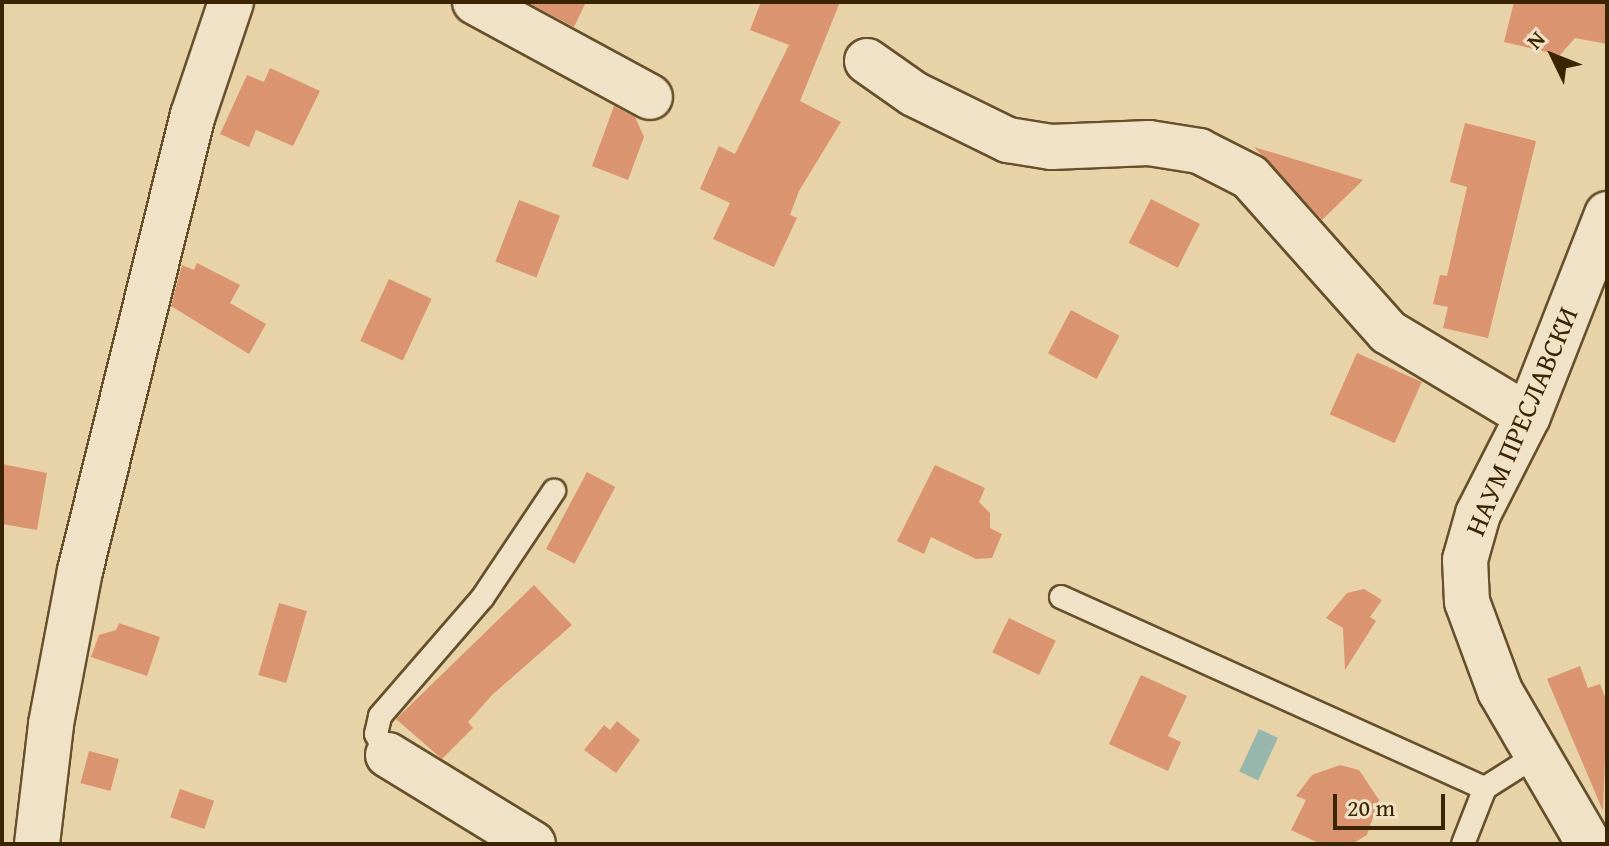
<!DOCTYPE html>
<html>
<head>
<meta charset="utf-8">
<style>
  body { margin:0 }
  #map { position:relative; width:1609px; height:846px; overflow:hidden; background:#e8d2a8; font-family:"Gentium Book Plus",serif }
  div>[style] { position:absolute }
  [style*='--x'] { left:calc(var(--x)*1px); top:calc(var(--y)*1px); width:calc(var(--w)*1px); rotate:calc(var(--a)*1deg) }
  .water>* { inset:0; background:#97b7ac; transform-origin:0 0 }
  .building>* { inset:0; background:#da9470; transform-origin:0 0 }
  .roads { filter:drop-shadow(2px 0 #66502b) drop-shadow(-2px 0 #66502b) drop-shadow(0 2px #66502b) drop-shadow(0 -2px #66502b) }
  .lane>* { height:22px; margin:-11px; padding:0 11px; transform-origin:11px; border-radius:11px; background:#f0e2c6 }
  .street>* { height:44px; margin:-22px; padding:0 22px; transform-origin:22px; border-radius:22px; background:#f0e2c6 }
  span { translate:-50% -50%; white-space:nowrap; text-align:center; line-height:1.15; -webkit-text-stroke:6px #f0e2c6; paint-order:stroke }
  .street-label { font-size:28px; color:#3b2401 }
  .frame { position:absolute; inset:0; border:4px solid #3b2401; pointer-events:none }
  .north { position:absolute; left:1513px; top:16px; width:80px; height:80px; -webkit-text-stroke:6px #f0e2c6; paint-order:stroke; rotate:313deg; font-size:22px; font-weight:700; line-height:32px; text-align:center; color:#3b2401 }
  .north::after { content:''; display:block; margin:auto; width:28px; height:36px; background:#3b2401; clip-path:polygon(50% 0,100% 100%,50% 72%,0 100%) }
  .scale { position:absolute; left:1333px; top:794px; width:112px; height:36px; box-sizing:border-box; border:4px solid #3b2401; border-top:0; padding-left:10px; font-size:24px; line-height:28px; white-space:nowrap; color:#3b2401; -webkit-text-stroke:6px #f0e2c6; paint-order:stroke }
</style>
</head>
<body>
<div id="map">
  <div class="water">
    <div style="left:1259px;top:729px;width:21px;height:47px;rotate:25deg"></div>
  </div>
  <div class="building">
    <div style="clip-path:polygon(527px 2px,586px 2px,574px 27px)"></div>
    <div style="clip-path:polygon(761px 2px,840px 2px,800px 101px,841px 122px,799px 191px,790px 215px,797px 218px,774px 267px,713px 239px,730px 203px,700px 189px,719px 146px,735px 154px,789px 45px,750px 30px)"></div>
    <div style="clip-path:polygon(1514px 2px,1607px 2px,1607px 44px,1575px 38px,1560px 55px,1504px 42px)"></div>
    <div style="clip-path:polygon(270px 68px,320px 91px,293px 146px,256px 130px,249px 147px,220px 134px,247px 75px,264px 82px)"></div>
    <div style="clip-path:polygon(614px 106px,635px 117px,644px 137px,628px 180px,592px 166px)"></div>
    <div style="clip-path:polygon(1465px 123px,1536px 141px,1488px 338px,1443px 328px,1448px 307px,1433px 304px,1440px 275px,1447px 276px,1467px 187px,1450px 182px)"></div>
    <div style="clip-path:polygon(1254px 147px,1363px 180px,1322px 220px)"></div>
    <div style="left:1151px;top:199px;width:55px;height:49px;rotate:27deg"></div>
    <div style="left:519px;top:200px;width:44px;height:66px;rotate:21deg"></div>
    <div style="clip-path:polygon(197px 263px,240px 285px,230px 303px,266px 324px,249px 354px,171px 306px,182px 265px,194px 270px)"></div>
    <div style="left:389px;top:279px;width:47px;height:68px;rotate:25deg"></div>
    <div style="left:1071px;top:310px;width:55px;height:49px;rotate:28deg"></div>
    <div style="left:1357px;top:353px;width:71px;height:67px;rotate:24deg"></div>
    <div style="clip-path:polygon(2px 464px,47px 473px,37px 530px,2px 524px)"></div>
    <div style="clip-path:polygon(935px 465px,985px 488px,979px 502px,990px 513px,990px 528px,1002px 534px,992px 558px,976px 559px,931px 537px,924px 554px,897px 541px)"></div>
    <div style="left:587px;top:472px;width:32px;height:87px;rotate:28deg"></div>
    <div style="clip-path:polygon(534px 585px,572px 625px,493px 694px,468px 722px,473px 728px,442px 759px,396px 719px)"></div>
    <div style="clip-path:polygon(1364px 589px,1382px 600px,1370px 617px,1376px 621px,1345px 670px,1343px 628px,1326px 618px,1347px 593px)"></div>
    <div style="left:279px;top:603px;width:29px;height:75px;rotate:16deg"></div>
    <div style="left:1009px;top:618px;width:52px;height:38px;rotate:26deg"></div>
    <div style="clip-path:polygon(119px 623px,160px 637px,147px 676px,91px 657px,99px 635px,116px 630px)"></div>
    <div style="clip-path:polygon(1580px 666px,1588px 688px,1600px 684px,1607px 702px,1603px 811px,1547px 679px)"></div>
    <div style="clip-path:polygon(1141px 675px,1187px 696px,1168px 736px,1181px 742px,1168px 771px,1109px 744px)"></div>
    <div style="clip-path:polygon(617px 721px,640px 740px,616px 773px,584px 750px,604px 725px,610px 730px)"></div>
    <div style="left:89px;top:751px;width:31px;height:33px;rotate:15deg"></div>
    <div style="clip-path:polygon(1340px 765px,1359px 770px,1379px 800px,1367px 835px,1352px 844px,1321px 844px,1291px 830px,1306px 800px,1296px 796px,1312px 775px)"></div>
    <div style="left:180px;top:789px;width:36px;height:30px;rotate:19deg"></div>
  </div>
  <div class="roads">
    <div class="lane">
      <div style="--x:1061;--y:597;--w:465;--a:24.3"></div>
      <div style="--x:1485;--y:788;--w:62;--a:-32.4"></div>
      <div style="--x:388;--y:755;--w:24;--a:-120"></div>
      <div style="--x:376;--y:734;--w:18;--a:-77"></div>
      <div style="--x:380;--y:716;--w:157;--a:-49.1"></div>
      <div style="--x:483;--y:597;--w:128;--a:-56.2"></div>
      <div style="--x:1463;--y:844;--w:60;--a:-68.6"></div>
    </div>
    <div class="street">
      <div style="--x:475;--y:2;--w:199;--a:28.5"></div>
      <div style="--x:867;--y:61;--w:57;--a:35.1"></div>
      <div style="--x:914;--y:94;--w:105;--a:26.1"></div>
      <div style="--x:1008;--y:140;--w:44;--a:9.2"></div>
      <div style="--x:1051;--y:147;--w:98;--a:-2.3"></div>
      <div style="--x:1149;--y:143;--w:51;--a:9.1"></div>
      <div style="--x:1199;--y:151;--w:57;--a:27"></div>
      <div style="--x:1250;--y:177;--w:208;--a:48.3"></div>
      <div style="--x:1388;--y:332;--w:163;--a:31"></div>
      <div style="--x:388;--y:755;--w:170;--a:31.5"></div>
      <div style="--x:37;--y:844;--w:121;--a:-83.3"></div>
      <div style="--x:51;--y:724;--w:156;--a:-79.3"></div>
      <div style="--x:80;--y:571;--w:470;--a:-76.1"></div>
      <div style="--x:193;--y:115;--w:119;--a:-71.4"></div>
      <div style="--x:1589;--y:844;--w:177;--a:-120.2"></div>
      <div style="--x:1500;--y:691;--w:95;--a:-110.3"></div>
      <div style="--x:1467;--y:602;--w:42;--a:-92.7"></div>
      <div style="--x:1465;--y:560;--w:48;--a:-74.2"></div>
      <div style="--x:1478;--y:514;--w:110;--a:-63"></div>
      <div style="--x:1528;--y:416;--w:217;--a:-68.6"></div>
    </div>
  </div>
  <div class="street-label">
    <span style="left:1521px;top:421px;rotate:-67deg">НАУМ ПРЕСЛАВСКИ</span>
  </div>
  <div class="frame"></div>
  <div class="north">N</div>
  <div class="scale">20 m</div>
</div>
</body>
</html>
